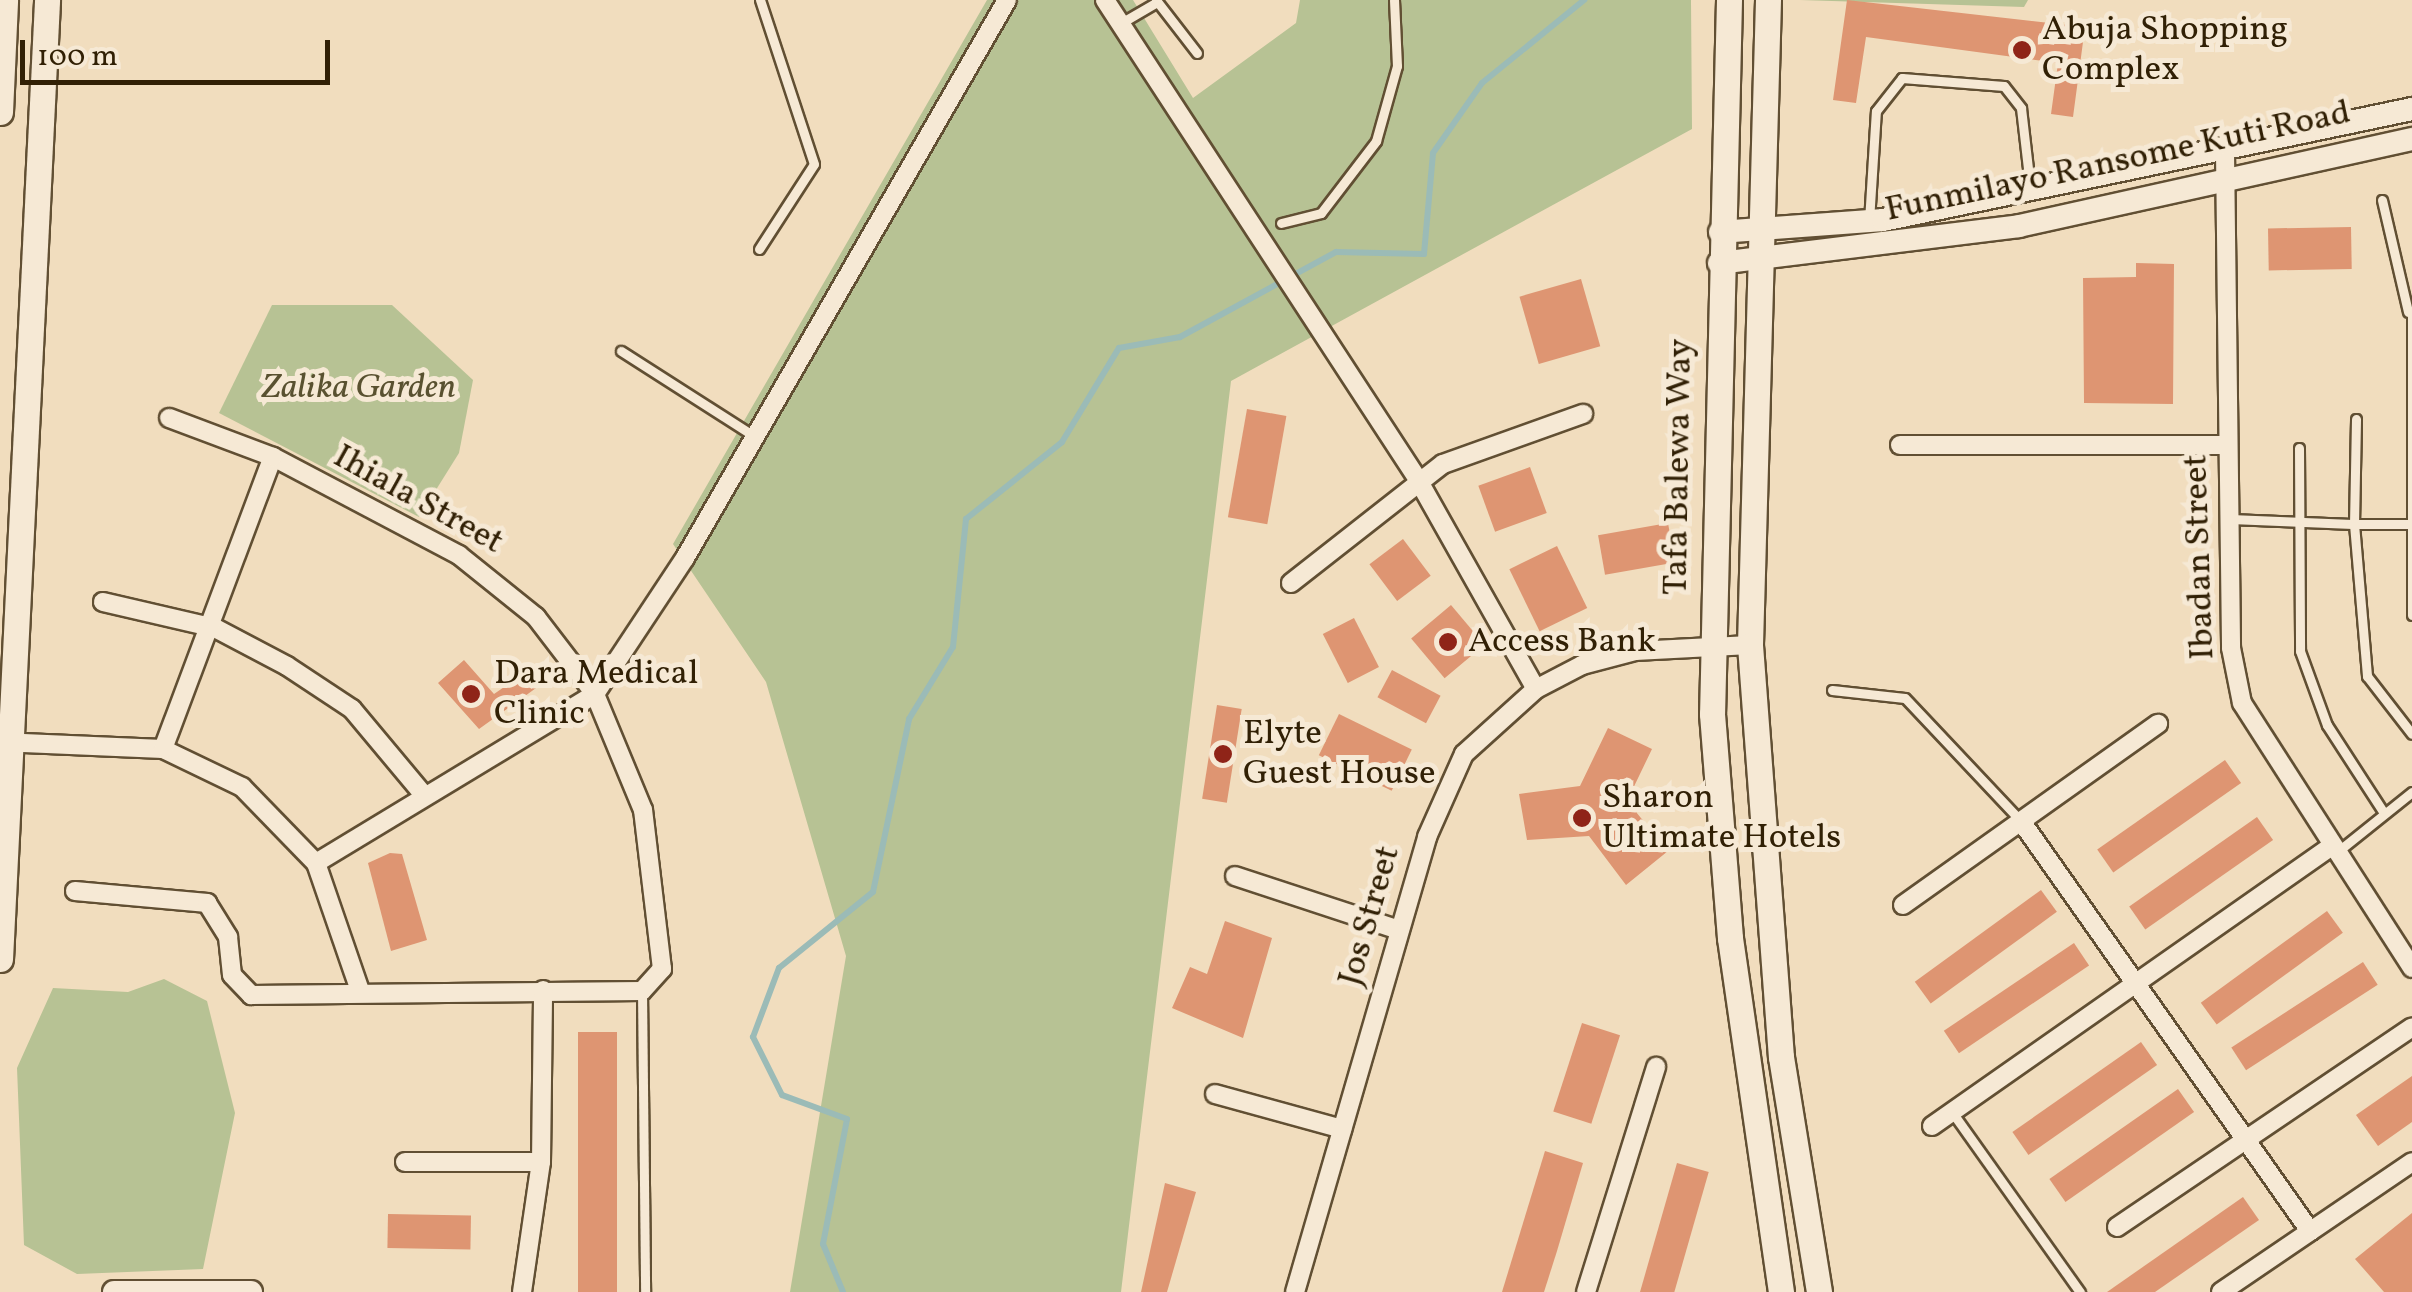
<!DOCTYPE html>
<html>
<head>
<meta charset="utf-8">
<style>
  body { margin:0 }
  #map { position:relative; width:2412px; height:1292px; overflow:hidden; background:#f1ddbe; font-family:Vollkorn,serif }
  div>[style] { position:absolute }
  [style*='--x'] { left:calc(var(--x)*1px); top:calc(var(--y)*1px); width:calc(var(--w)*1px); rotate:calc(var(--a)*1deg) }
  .green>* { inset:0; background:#b7c294 }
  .stream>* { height:6px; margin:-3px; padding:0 3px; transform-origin:3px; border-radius:3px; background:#9bbbb7 }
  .building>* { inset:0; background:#de9572; transform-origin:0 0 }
  .roads { filter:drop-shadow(2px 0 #614f33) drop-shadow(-2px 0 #614f33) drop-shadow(0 2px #614f33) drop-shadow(0 -2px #614f33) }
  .service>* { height:9px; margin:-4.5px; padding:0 4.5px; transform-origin:4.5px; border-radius:4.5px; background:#f6e9d5 }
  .minor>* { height:18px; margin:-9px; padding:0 9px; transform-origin:9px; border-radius:9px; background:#f6e9d5 }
  .tertiary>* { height:22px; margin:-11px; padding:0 11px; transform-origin:11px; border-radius:11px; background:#f6e9d5 }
  .secondary>* { height:25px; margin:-12.5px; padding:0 12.5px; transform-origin:12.5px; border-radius:12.5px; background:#f6e9d5 }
  .dots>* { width:28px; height:28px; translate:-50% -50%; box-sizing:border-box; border:5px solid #f6e9d5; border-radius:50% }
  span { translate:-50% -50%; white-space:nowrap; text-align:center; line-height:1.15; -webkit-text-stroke:10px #f6e9d5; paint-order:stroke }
  .poi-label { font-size:35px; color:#312005 }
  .left { translate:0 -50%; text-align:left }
  .street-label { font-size:35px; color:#312005 }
  .park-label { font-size:35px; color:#595130; font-style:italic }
  .scale { position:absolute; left:20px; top:40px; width:310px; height:45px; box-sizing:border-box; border:5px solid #312005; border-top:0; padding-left:12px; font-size:30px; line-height:35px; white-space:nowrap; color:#312005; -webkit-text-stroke:8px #f6e9d5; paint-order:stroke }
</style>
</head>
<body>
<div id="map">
  <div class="green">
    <div style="clip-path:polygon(987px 0,1133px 0,1193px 98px,1296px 23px,1300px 0,1691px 0,1692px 129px,1231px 381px,1121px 1292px,790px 1292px,846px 956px,766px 682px,673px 544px)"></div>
    <div style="clip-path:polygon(1800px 0,2028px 0,2024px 7px)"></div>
    <div style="clip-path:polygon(272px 305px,392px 305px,473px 380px,459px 453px,419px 517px,219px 413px)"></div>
    <div style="clip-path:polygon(164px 979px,207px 1001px,235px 1113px,203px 1269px,77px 1274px,24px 1245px,17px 1068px,53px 988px,128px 992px)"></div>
  </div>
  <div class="stream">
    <div style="--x:843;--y:1292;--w:52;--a:-112.6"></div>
    <div style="--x:823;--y:1244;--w:127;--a:-79.1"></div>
    <div style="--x:847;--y:1119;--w:69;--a:-159.7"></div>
    <div style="--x:782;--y:1095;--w:65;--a:-116.6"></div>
    <div style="--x:753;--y:1037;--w:74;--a:-69.4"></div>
    <div style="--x:779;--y:968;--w:121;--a:-39"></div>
    <div style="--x:873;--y:892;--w:177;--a:-78.2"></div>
    <div style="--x:909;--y:719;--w:84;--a:-58.6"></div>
    <div style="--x:953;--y:647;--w:129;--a:-84.2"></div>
    <div style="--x:966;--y:519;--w:123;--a:-38.7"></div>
    <div style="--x:1062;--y:442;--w:110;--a:-58.8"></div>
    <div style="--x:1119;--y:348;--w:62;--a:-10.2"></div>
    <div style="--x:1180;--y:337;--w:178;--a:-28.6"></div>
    <div style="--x:1336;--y:252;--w:88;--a:1.3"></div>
    <div style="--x:1424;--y:254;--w:101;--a:-84.9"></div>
    <div style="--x:1433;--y:153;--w:85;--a:-55"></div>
    <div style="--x:1482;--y:83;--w:132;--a:-39.1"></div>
  </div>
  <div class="building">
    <div style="clip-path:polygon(1847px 0,2085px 27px,2073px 117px,2051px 114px,2058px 63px,1866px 37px,1856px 103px,1833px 100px)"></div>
    <div style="left:2351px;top:227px;width:42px;height:83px;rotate:89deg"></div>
    <div style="clip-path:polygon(2136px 263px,2174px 264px,2173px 404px,2084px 403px,2083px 278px,2136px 277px)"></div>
    <div style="left:1581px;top:279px;width:70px;height:64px;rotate:74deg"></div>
    <div style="left:1247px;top:409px;width:40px;height:110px;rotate:10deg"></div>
    <div style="left:1530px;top:467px;width:49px;height:55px;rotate:70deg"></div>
    <div style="left:1668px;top:523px;width:40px;height:71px;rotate:80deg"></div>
    <div style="left:1403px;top:539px;width:46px;height:42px;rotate:53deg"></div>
    <div style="left:1557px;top:546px;width:69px;height:53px;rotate:64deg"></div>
    <div style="left:1451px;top:605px;width:52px;height:52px;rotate:50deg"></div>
    <div style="left:1354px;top:618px;width:55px;height:35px;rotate:63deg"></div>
    <div style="clip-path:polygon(464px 660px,494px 694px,533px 667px,543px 683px,479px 729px,438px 683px)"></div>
    <div style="left:1392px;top:670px;width:55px;height:31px;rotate:28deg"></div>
    <div style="left:1217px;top:705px;width:25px;height:95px;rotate:9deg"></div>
    <div style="left:1339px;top:714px;width:81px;height:46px;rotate:26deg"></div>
    <div style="clip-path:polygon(1608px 728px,1652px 749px,1627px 801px,1668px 851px,1626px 885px,1589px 836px,1527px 840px,1519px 794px,1580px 786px)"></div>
    <div style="left:2225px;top:760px;width:28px;height:156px;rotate:55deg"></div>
    <div style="left:2257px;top:817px;width:28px;height:156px;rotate:55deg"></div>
    <div style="clip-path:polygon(390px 853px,402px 854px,427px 940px,391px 951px,368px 863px)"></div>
    <div style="left:2041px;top:890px;width:27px;height:156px;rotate:54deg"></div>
    <div style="left:2327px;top:911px;width:27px;height:156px;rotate:54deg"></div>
    <div style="clip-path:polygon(1225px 921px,1272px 938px,1243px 1038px,1172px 1008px,1190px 967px,1207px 974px)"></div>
    <div style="left:2074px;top:943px;width:27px;height:157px;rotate:56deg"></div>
    <div style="left:2363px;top:962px;width:27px;height:157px;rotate:57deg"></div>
    <div style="left:1582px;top:1023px;width:40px;height:93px;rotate:18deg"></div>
    <div style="left:617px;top:1032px;width:260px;height:39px;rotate:90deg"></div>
    <div style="left:2141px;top:1042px;width:28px;height:157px;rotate:55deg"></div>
    <div style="clip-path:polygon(2412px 1076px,2412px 1122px,2378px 1146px,2356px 1115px)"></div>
    <div style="left:2178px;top:1089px;width:28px;height:157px;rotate:55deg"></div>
    <div style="clip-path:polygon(1545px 1151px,1583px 1163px,1557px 1251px,1544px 1292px,1502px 1292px)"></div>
    <div style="left:1677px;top:1163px;width:33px;height:135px;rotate:16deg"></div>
    <div style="clip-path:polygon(1165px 1183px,1196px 1192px,1167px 1292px,1141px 1292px)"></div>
    <div style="clip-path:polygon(2243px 1197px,2259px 1220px,2155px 1292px,2107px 1292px)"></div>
    <div style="clip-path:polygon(2412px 1213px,2412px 1292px,2384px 1292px,2355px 1259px)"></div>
    <div style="left:388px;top:1214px;width:83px;height:34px;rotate:1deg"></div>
  </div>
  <div class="roads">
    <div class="service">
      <div style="--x:1156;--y:0;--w:67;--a:52.3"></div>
      <div style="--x:1121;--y:23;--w:42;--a:-30.3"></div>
      <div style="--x:2382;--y:200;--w:115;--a:76.9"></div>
      <div style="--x:1869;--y:221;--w:110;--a:-86.4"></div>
      <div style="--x:1876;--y:111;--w:42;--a:-51.8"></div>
      <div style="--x:1902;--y:78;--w:102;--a:4.5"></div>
      <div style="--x:2004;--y:86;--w:28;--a:52"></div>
      <div style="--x:2021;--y:108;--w:79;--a:83.4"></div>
      <div style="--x:1281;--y:223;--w:41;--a:-14"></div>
      <div style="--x:1321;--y:213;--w:91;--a:-52.6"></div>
      <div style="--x:1376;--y:141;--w:78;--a:-74.4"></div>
      <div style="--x:1397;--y:66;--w:66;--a:-92.6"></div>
      <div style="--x:759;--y:249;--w:101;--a:-57.1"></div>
      <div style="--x:814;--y:164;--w:173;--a:-108.2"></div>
      <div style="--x:2412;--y:312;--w:303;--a:90"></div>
      <div style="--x:621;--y:351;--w:158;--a:32.6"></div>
      <div style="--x:2299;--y:448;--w:203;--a:89.7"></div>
      <div style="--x:2300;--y:651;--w:79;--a:70"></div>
      <div style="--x:2327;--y:725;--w:105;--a:57.1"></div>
      <div style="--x:2229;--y:519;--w:125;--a:2.3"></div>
      <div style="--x:2354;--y:524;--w:105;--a:-88.9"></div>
      <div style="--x:2412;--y:524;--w:58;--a:180"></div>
      <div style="--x:2354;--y:524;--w:153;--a:85.1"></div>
      <div style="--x:2367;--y:676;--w:73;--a:52.2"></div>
      <div style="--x:1832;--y:690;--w:73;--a:6.3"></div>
      <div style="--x:1905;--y:698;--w:169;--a:46.7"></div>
      <div style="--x:2337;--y:852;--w:96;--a:-38.7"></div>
      <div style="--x:642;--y:991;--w:301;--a:89.4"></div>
      <div style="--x:1952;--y:1112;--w:221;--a:54.6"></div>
    </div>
    <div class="minor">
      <div style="--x:1105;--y:0;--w:571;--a:56.87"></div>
      <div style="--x:1417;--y:478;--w:242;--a:60.6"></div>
      <div style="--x:2225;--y:152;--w:496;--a:89.3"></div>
      <div style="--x:2231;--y:648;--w:56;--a:78.7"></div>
      <div style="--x:2242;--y:703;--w:315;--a:57.3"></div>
      <div style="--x:1900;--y:445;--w:328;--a:0"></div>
      <div style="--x:1291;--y:583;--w:193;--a:-38.1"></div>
      <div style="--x:1443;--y:464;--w:149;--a:-19.7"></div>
      <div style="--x:103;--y:602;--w:115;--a:13.1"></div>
      <div style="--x:215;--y:628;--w:81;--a:27.8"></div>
      <div style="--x:287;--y:666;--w:78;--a:33.5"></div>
      <div style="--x:352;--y:709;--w:112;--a:50.1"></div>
      <div style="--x:0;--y:742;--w:163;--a:2.5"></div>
      <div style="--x:163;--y:749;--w:88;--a:25.7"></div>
      <div style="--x:242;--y:787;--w:106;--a:45.8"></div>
      <div style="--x:316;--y:863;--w:135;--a:71"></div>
      <div style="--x:163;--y:749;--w:312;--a:-69.4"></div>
      <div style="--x:2021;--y:821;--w:502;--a:54.82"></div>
      <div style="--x:316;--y:863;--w:326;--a:-31.2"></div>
      <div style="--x:595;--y:694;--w:163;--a:-56.5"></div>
      <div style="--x:685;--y:558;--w:644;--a:-60.01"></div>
      <div style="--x:1235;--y:876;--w:173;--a:18.2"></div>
      <div style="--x:75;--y:891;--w:133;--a:5.2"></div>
      <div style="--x:207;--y:903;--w:40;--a:58"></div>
      <div style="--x:228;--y:937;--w:38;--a:84"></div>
      <div style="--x:232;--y:975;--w:28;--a:46"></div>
      <div style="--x:251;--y:995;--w:391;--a:-0.6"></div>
      <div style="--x:642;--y:991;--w:30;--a:-48"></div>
      <div style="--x:662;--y:969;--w:160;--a:-96.8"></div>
      <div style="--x:643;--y:810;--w:126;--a:-112.5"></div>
      <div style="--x:595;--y:694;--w:97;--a:-127.5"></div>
      <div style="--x:536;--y:617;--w:99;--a:-141.2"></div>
      <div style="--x:459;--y:555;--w:210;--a:-152.2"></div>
      <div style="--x:273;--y:457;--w:111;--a:-159.4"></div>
      <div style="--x:1903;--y:905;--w:313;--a:-35.4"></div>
      <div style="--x:1215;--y:1094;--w:132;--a:15.4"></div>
      <div style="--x:1932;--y:1126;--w:486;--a:-35"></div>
      <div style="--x:405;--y:1162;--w:136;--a:0"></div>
      <div style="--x:2117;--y:1227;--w:356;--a:-34.1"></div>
      <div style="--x:522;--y:1292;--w:131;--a:-81.7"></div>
      <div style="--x:541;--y:1162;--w:172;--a:-89.3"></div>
      <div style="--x:1295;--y:1292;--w:474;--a:-73.8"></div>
      <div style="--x:1427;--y:837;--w:91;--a:-66"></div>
      <div style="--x:1464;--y:754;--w:97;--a:-42.1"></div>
      <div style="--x:1536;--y:689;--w:52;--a:-27.6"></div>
      <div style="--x:1582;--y:665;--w:55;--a:-14.8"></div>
      <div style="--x:1635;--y:651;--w:115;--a:-3"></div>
      <div style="--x:1586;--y:1292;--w:236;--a:-72.7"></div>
      <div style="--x:2221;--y:1292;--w:231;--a:-34.2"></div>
    </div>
    <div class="tertiary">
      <div style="--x:1720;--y:232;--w:163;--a:-4.2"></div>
      <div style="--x:1883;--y:220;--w:541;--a:-11.85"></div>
      <div style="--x:1719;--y:263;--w:302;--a:-7"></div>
      <div style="--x:2019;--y:226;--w:403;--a:-12.5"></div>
      <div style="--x:114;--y:1292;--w:137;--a:0"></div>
    </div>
    <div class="secondary">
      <div style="--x:1729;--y:0;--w:714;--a:91.36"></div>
      <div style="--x:1712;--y:714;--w:225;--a:85.4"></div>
      <div style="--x:1730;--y:938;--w:358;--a:81.8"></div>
      <div style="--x:1768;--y:0;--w:645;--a:91.6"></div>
      <div style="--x:1750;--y:645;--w:413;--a:85.7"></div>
      <div style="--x:1781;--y:1057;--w:238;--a:80.8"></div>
      <div style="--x:0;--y:112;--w:112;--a:-87.4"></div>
      <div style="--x:0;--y:959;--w:960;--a:-87.19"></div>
    </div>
  </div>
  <div class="dots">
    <div style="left:2022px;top:50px;background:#8f2418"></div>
    <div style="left:1448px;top:642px;background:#8f2418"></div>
    <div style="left:471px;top:694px;background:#8f2418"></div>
    <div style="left:1223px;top:754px;background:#8f2418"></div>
    <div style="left:1582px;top:818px;background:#8f2418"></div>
  </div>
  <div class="poi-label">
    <span class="left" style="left:2042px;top:50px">Abuja Shopping<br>Complex</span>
    <span class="left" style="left:1468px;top:642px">Access Bank</span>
    <span class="left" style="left:494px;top:694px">Dara Medical<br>Clinic</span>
    <span class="left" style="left:1243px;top:754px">Elyte<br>Guest House</span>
    <span class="left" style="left:1602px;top:818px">Sharon<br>Ultimate Hotels</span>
  </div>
  <div class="street-label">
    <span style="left:2118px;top:162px;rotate:-12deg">Funmilayo Ransome Kuti Road</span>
    <span style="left:1679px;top:467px;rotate:-89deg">Tafa Balewa Way</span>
    <span style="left:418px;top:500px;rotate:29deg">Ihiala Street</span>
    <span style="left:2200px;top:557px;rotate:-92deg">Ibadan Street</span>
    <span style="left:1370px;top:916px;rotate:-74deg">Jos Street</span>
  </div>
  <div class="park-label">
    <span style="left:359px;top:388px">Zalika Garden</span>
  </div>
  <div class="scale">100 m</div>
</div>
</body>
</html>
